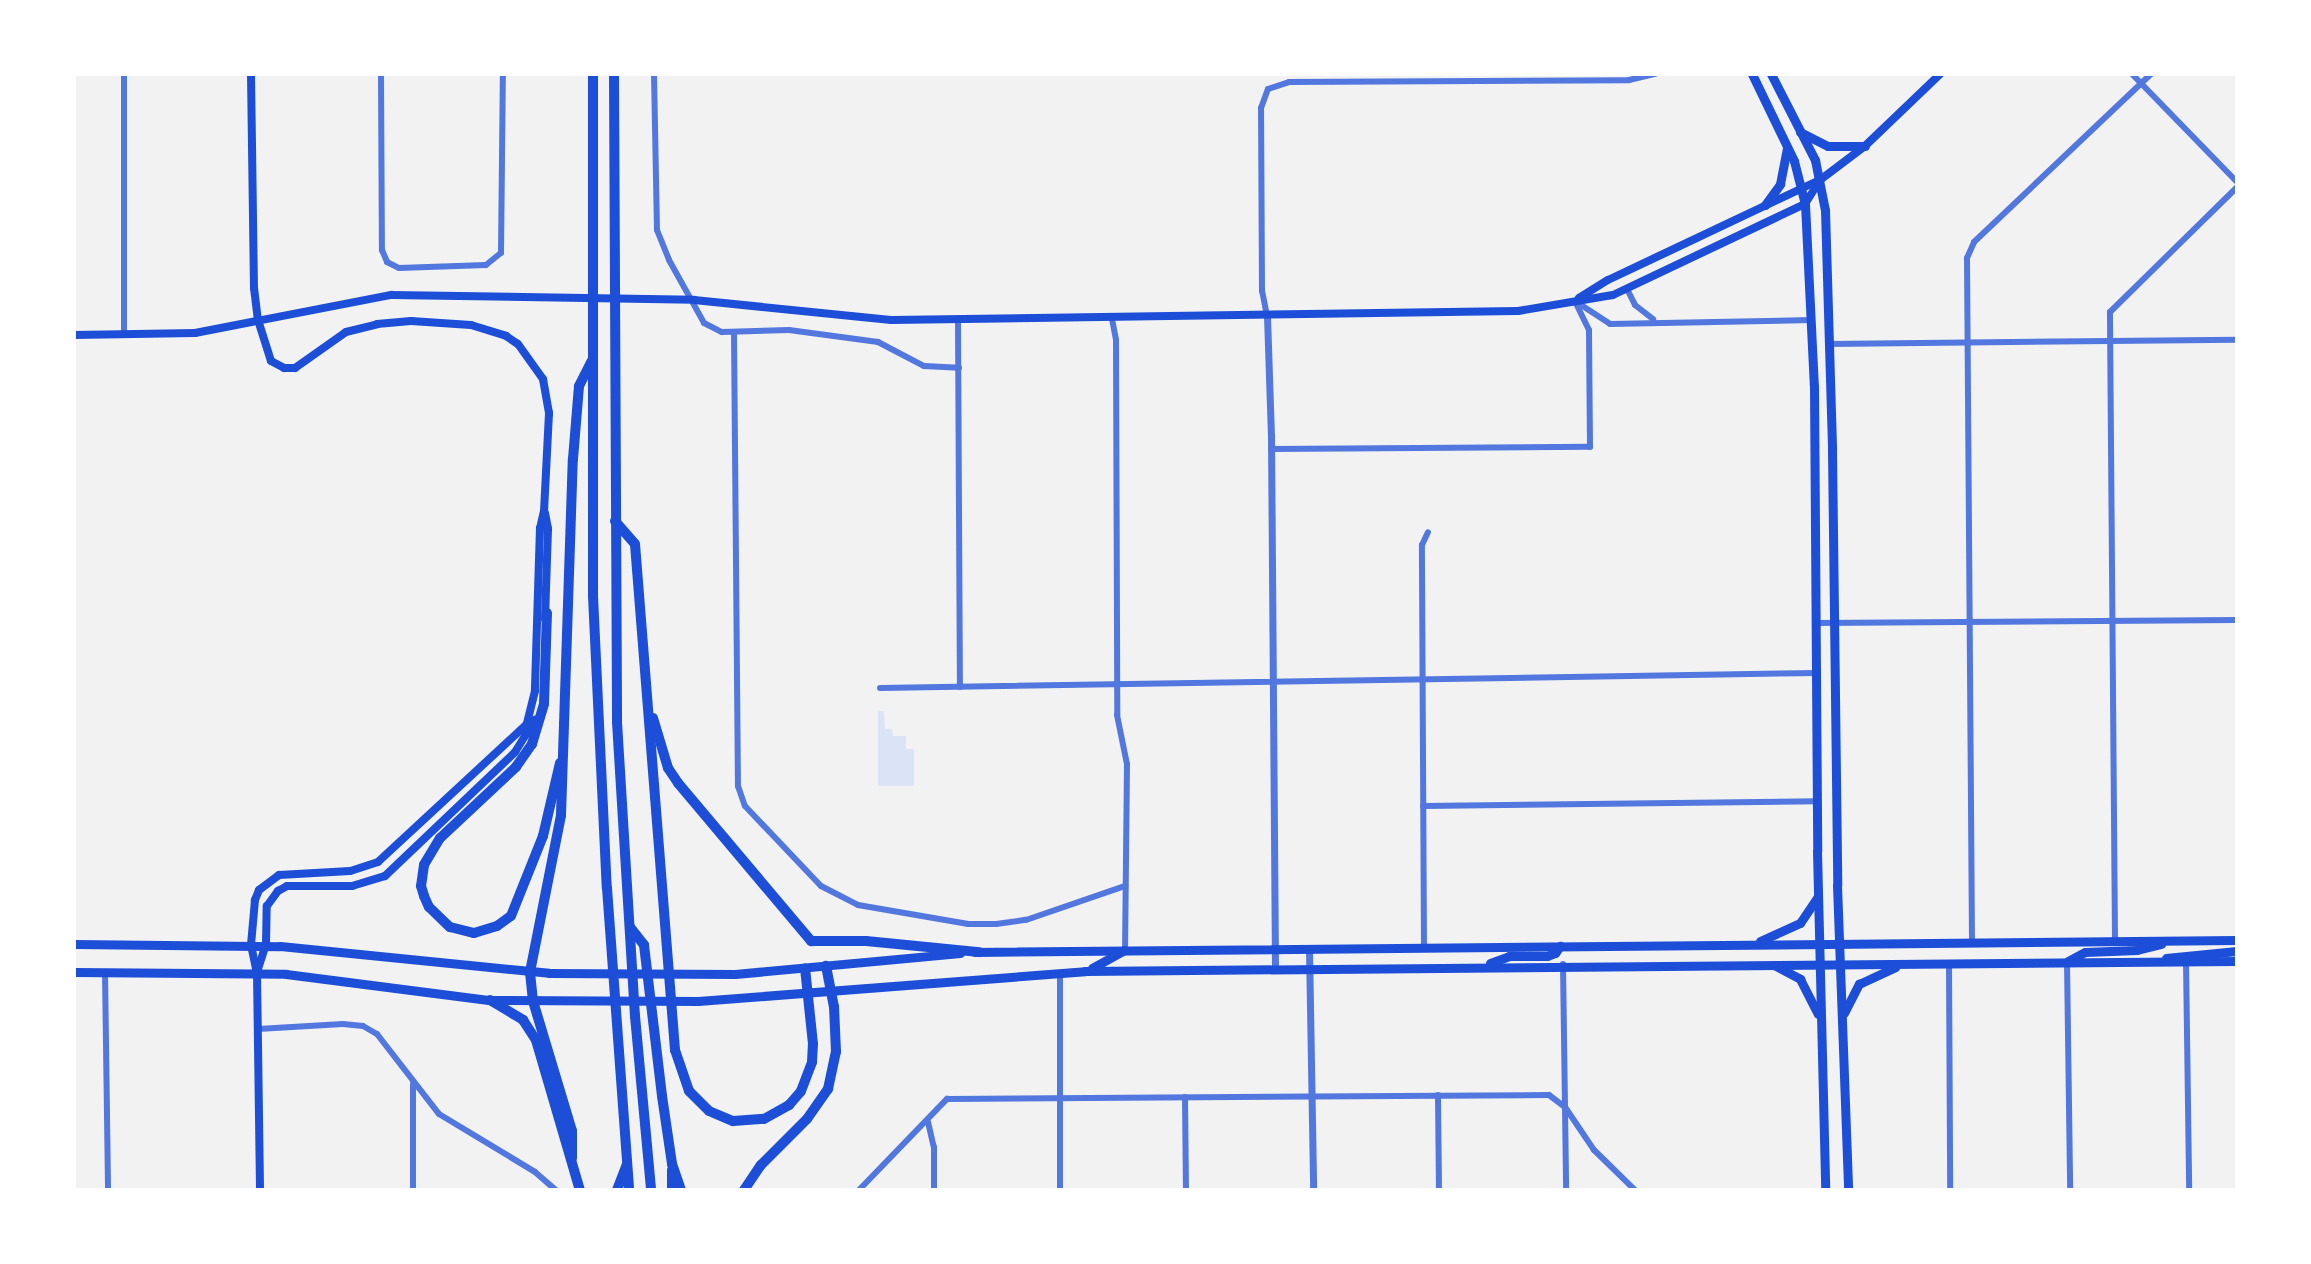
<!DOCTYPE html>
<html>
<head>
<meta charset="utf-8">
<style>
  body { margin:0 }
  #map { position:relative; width:2311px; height:1264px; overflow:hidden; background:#f2f2f2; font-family:"Nunito Sans",sans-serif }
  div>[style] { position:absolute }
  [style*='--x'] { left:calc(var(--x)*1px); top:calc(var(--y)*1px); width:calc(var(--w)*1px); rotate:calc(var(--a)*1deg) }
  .green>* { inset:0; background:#dbe4f7 }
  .minor>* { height:6px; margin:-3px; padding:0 3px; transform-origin:3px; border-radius:3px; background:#5277de }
  .tertiary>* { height:7px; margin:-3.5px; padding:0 3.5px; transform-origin:3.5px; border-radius:3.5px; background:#5277de }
  .secondary>* { height:8px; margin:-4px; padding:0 4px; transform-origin:4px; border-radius:4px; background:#1d4ed8 }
  .primary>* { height:9px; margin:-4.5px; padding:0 4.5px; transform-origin:4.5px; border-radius:4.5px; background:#1d4ed8 }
  .motorway>* { height:10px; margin:-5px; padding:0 5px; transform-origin:5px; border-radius:5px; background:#1d4ed8 }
  span { translate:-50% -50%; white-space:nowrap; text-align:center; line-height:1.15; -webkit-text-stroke:6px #fff; paint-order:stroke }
  .frame { position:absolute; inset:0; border:76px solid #fff; pointer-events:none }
</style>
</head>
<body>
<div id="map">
  <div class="green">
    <div style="clip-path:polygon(878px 711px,884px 711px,885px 729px,892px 729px,893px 736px,906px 736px,906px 749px,914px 749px,914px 786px,878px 786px)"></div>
  </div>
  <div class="minor">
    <div style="--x:124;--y:74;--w:261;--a:90"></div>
    <div style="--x:381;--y:74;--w:176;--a:89.7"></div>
    <div style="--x:382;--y:250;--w:13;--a:67"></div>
    <div style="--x:387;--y:262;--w:13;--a:27"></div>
    <div style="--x:399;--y:268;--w:87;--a:-2"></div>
    <div style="--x:486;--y:265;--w:19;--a:-39"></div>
    <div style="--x:501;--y:253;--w:179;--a:-89.4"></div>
    <div style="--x:654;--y:74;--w:156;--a:88.9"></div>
    <div style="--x:657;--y:230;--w:32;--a:68"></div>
    <div style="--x:669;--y:260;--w:72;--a:60.9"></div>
    <div style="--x:704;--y:323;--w:20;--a:27"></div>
    <div style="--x:722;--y:332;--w:67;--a:-1.7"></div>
    <div style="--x:789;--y:330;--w:90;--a:7.7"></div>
    <div style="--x:878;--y:342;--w:52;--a:27.6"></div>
    <div style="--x:924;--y:366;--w:35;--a:3"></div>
    <div style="--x:2132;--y:74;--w:151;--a:45.8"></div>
    <div style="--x:1627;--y:289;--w:18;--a:63"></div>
    <div style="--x:1635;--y:305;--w:23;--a:38"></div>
    <div style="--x:1578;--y:303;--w:38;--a:33"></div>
    <div style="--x:1610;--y:324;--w:202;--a:-1.1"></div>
    <div style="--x:1267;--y:316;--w:25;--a:-101"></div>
    <div style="--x:1262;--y:291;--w:183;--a:-90.3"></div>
    <div style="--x:1261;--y:108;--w:20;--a:-70"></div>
    <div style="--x:1268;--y:89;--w:22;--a:-18"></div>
    <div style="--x:1289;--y:82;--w:340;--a:-0.3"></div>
    <div style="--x:1629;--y:80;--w:27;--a:-13"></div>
    <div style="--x:1112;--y:319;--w:21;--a:79"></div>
    <div style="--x:1116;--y:340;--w:375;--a:89.8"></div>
    <div style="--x:1117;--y:715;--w:50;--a:78.5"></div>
    <div style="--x:1127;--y:764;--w:186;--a:90.6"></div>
    <div style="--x:958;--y:320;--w:367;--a:89.7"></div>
    <div style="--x:734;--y:333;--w:453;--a:89.5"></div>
    <div style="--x:738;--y:786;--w:21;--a:71"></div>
    <div style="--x:745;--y:806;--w:110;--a:46.5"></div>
    <div style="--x:821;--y:886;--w:42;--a:27.2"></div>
    <div style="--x:858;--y:905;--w:112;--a:9.8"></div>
    <div style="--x:968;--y:924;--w:28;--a:0"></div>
    <div style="--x:996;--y:924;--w:30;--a:-8"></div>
    <div style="--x:1026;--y:920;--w:105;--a:-19"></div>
    <div style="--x:1829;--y:344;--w:408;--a:-0.6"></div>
    <div style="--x:1271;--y:449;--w:319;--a:-0.4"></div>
    <div style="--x:1590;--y:447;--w:117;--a:-90.5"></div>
    <div style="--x:1589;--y:330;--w:32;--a:-116"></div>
    <div style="--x:1817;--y:623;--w:420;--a:-0.4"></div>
    <div style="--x:880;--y:688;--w:937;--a:-0.92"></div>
    <div style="--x:1423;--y:806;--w:394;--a:-0.7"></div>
    <div style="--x:1972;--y:941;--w:683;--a:-90.42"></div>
    <div style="--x:1967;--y:258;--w:17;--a:-66"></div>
    <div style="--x:1974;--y:242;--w:244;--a:-43.5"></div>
    <div style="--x:2115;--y:941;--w:629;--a:-90.46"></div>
    <div style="--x:2110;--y:312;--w:178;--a:-44.5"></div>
    <div style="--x:1424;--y:948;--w:403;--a:-90.3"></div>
    <div style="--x:1422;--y:545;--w:14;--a:-65"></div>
    <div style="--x:2186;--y:961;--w:229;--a:89.2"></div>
    <div style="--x:2067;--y:962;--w:228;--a:89.2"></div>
    <div style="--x:1949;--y:963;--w:227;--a:89.7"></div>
    <div style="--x:1563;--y:964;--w:226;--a:89.2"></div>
    <div style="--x:105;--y:972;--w:218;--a:89.2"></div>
    <div style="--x:1060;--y:973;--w:217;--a:90"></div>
    <div style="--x:258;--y:1029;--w:85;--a:-3.4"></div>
    <div style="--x:343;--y:1024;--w:20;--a:6"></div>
    <div style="--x:363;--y:1026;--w:16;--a:30"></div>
    <div style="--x:377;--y:1034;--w:101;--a:52.2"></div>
    <div style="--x:439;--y:1114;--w:112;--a:31.1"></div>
    <div style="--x:535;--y:1172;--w:28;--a:41"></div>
    <div style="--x:413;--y:1084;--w:106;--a:90"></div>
    <div style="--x:1438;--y:1095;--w:95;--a:89.4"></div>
    <div style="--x:1185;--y:1097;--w:93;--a:89.4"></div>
    <div style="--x:928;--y:1122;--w:26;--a:77"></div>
    <div style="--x:934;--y:1147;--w:43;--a:90"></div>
    <div style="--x:859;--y:1190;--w:127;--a:-46"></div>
    <div style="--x:947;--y:1099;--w:602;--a:-0.38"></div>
    <div style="--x:1549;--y:1095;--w:20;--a:37"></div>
    <div style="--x:1565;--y:1107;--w:52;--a:56"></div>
    <div style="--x:1594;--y:1150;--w:57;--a:44.3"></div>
  </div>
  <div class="tertiary">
    <div style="--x:1267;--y:316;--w:119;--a:88.1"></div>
    <div style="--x:1271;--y:435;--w:533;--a:89.57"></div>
    <div style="--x:1309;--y:949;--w:241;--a:89"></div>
  </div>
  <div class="secondary">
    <div style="--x:251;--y:74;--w:214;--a:89.2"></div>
    <div style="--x:254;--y:288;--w:32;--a:83"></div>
    <div style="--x:258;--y:320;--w:43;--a:72.4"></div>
    <div style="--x:271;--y:361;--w:15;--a:28"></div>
    <div style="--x:284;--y:368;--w:11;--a:0"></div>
    <div style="--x:295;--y:368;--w:62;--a:-35.2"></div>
    <div style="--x:346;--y:332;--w:32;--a:-14"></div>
    <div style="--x:377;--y:324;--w:34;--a:-5"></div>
    <div style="--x:411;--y:321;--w:60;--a:3.8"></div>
    <div style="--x:471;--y:325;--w:37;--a:17"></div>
    <div style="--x:506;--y:336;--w:14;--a:34"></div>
    <div style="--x:518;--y:344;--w:43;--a:54.5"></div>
    <div style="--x:543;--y:379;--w:35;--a:80"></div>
    <div style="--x:549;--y:413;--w:98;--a:92.9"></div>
    <div style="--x:544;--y:511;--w:17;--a:103"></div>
    <div style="--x:540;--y:528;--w:163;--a:91.8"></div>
    <div style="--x:535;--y:691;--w:34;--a:104"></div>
    <div style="--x:527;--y:724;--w:203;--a:137.2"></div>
    <div style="--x:378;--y:862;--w:29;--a:162"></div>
    <div style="--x:350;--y:871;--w:71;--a:176.8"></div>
    <div style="--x:279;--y:875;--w:25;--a:143"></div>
    <div style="--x:259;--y:890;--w:11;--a:112"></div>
    <div style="--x:255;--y:900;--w:45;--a:95.1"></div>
    <div style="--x:251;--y:945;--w:29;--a:78"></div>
    <div style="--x:257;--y:973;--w:217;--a:89.2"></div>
    <div style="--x:1579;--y:298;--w:34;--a:-32"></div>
    <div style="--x:1608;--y:280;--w:234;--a:-25.3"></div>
    <div style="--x:1820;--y:180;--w:56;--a:-37.1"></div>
    <div style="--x:1865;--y:146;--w:104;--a:-43.8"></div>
    <div style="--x:74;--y:335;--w:121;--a:-0.9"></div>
    <div style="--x:195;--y:333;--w:200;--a:-11"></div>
    <div style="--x:391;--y:295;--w:303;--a:0.9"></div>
    <div style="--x:694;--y:300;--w:198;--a:5.8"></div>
    <div style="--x:891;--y:320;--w:627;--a:-0.82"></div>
    <div style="--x:1518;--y:311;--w:96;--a:-9.6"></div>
    <div style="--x:1613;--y:295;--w:212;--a:-25.4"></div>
    <div style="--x:1805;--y:204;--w:28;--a:-58"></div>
    <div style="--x:545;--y:513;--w:16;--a:79"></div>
    <div style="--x:548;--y:529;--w:90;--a:91.9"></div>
    <div style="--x:257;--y:972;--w:28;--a:-72"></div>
    <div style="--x:266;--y:945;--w:39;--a:-89"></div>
    <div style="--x:267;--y:906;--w:19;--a:-54"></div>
    <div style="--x:278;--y:891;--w:10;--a:-29"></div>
    <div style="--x:287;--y:886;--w:65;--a:0"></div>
    <div style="--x:352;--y:886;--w:34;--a:-17"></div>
    <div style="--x:385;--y:876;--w:180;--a:-43.6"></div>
    <div style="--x:515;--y:752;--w:38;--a:-58"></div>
  </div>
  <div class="primary">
    <div style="--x:1752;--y:74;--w:97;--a:64.2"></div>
    <div style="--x:1794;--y:161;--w:44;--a:75.7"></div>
    <div style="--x:1805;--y:204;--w:182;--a:87.2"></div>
    <div style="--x:1814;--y:386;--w:465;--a:89.6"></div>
    <div style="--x:1817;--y:851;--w:339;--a:88.6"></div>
    <div style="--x:1771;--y:74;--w:97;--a:62.9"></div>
    <div style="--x:1815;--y:160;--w:51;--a:78.7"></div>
    <div style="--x:1825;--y:210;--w:240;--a:88.3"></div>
    <div style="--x:1832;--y:450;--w:435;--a:89.3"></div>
    <div style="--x:1837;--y:885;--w:305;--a:87.9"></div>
    <div style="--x:1800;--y:132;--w:31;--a:27"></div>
    <div style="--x:1828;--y:146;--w:37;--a:0"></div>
    <div style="--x:1765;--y:205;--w:26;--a:-54"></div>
    <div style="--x:1780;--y:184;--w:36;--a:-79"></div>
    <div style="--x:1760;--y:941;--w:44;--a:-24.2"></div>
    <div style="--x:1800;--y:923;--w:32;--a:-56"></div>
    <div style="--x:74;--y:944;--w:206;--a:0.6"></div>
    <div style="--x:280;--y:946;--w:270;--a:5.7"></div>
    <div style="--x:549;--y:973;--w:186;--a:0.3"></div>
    <div style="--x:735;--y:974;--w:226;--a:-5.3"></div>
    <div style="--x:975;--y:952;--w:1262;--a:-0.54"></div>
    <div style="--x:2166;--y:958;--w:71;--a:-5.6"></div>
    <div style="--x:2068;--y:961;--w:19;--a:-28"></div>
    <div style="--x:2085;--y:952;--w:52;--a:-2.2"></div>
    <div style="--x:2137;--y:950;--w:25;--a:-14"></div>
    <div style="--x:1490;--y:963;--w:20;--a:-20"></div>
    <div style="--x:1509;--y:956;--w:38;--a:0"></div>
    <div style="--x:1547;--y:956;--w:9;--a:-21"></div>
    <div style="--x:1555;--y:953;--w:9;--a:-54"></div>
    <div style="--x:1774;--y:965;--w:30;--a:28"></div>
    <div style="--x:1800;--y:979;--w:39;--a:63"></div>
    <div style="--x:1092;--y:968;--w:37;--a:-29"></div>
    <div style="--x:74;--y:972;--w:212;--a:0.5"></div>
    <div style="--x:286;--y:974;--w:206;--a:7.3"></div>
    <div style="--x:490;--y:1000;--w:208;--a:0.3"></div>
    <div style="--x:698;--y:1001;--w:388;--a:-4.4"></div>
    <div style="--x:1085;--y:971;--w:1152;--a:-0.5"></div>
    <div style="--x:1844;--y:1013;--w:33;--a:-63"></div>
    <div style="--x:1859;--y:984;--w:40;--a:-25"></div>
  </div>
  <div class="motorway">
    <div style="--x:593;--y:74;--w:522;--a:90"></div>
    <div style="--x:593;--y:596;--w:292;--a:87.3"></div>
    <div style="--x:607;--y:888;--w:303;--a:85.8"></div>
    <div style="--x:614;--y:74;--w:648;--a:89.73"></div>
    <div style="--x:617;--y:722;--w:295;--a:86.5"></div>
    <div style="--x:635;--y:1016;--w:175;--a:84.7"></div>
    <div style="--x:615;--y:521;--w:30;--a:49"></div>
    <div style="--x:635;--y:544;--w:508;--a:85.48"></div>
    <div style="--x:675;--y:1050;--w:43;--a:71.1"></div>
    <div style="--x:689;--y:1091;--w:28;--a:45"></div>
    <div style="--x:709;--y:1111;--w:26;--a:23"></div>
    <div style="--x:733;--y:1121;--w:31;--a:-4"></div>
    <div style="--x:764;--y:1119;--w:29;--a:-29"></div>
    <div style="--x:789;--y:1105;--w:18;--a:-49"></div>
    <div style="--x:801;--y:1091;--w:31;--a:-69"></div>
    <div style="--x:812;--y:1062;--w:18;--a:-87"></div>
    <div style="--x:813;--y:1044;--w:76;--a:-96"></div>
    <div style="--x:547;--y:613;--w:91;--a:91.9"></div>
    <div style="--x:544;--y:704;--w:42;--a:106.7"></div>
    <div style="--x:532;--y:744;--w:28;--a:125"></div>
    <div style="--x:516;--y:767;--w:104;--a:136.9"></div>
    <div style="--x:440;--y:838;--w:31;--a:121"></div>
    <div style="--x:424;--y:865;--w:21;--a:98"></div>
    <div style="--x:421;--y:886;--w:10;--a:73"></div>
    <div style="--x:424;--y:896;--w:12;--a:66"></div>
    <div style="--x:429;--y:907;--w:29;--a:44"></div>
    <div style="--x:450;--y:927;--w:25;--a:14"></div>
    <div style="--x:474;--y:933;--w:24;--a:-17"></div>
    <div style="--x:497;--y:926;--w:17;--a:-36"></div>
    <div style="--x:511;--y:916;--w:86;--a:-68.2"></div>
    <div style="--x:543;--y:836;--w:75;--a:-76.9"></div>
    <div style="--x:653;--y:718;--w:52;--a:73.3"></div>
    <div style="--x:668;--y:768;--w:18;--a:56"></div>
    <div style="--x:678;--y:783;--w:207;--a:49.9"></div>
    <div style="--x:811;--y:941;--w:55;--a:0"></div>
    <div style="--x:866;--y:941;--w:114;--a:5.6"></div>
    <div style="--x:630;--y:927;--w:23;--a:52"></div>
    <div style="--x:644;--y:945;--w:152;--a:83.2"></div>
    <div style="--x:662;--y:1096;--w:69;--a:81.6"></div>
    <div style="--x:672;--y:1164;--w:28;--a:71"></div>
    <div style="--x:490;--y:1000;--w:39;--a:31"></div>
    <div style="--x:523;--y:1020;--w:24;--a:57"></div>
    <div style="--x:536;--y:1040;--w:156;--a:73.7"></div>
    <div style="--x:572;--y:1158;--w:27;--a:-90"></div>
    <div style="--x:572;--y:1131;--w:136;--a:-106.7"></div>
    <div style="--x:533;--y:1001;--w:29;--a:-96"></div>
    <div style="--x:530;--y:972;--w:160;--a:-78.8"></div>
    <div style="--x:561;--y:815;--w:356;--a:-88.1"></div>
    <div style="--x:573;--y:459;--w:73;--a:-85.3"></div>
    <div style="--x:579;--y:386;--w:28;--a:-63"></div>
    <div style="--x:617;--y:1190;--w:26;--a:-69"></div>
    <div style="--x:672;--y:1190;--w:20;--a:-90"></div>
    <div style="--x:744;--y:1190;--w:30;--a:-56"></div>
    <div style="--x:761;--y:1165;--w:65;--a:-45"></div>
    <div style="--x:807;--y:1119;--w:37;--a:-55"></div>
    <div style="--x:828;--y:1089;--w:38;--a:-78"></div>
    <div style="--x:836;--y:1052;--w:45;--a:-92.5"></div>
    <div style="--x:834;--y:1007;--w:42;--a:-101"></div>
  </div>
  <div class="frame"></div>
</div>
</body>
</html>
